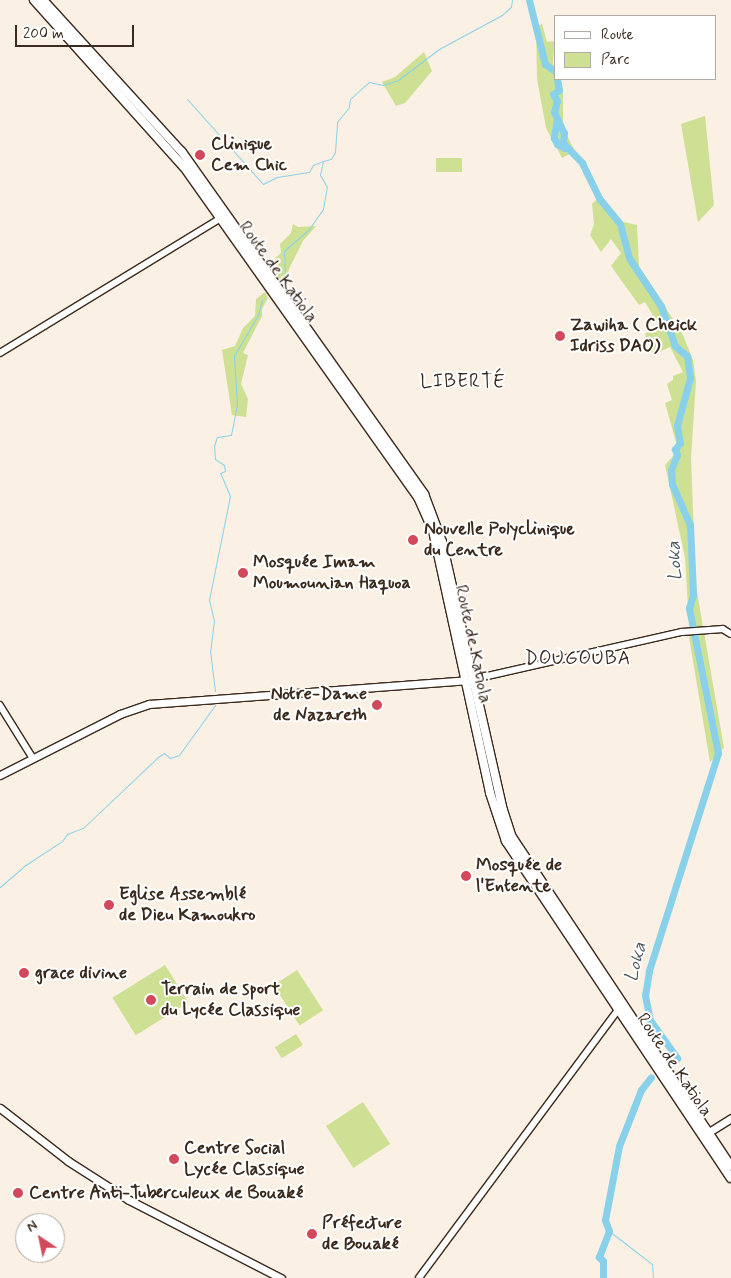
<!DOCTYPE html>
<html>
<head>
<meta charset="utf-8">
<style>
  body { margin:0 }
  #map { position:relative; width:731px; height:1278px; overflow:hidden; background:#faf0e3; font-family:Mynerve,sans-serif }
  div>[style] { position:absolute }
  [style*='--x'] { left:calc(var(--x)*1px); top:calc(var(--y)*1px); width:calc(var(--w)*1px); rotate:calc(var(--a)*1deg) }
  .green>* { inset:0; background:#cee094; transform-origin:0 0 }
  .stream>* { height:1px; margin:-0.5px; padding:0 0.5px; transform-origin:0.5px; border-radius:0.5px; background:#89d1ea }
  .river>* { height:7px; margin:-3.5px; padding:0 3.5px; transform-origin:3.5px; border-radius:3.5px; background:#89d1ea }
  .roads { filter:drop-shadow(1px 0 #3b2a1e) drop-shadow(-1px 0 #3b2a1e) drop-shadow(0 1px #3b2a1e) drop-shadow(0 -1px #3b2a1e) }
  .minor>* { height:5.5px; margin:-2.75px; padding:0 2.75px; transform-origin:2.75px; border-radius:2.75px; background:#fff }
  .major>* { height:7px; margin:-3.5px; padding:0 3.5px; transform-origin:3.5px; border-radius:3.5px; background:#fff }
  .highway>* { height:8px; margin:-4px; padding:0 4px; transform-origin:4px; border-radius:4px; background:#fff }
  .dots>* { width:14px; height:14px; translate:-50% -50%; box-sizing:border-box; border:2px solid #fff; border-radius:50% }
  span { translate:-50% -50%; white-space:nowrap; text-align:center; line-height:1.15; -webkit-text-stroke:4px #fff; paint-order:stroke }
  .poi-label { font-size:18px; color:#3b2a1e; font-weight:700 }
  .left { translate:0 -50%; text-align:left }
  .right { translate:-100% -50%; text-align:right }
  .street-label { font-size:18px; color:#3b2a1e }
  .neighbourhood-label { font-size:19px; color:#3b2a1e; letter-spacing:1px }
  .water-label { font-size:19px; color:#525c5b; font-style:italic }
  .legend { position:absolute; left:554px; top:15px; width:162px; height:65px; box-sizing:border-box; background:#fff; border:1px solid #b1aaa5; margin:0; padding:6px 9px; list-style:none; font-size:15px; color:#3b2a1e }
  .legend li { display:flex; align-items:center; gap:10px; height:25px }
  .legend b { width:25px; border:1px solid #b1aaa5 }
  .north { position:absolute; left:15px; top:1213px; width:50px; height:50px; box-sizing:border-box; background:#fff; border:1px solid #b1aaa5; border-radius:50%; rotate:326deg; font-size:14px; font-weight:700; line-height:20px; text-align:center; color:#3b2a1e }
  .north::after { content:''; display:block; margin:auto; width:18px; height:22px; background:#d1495b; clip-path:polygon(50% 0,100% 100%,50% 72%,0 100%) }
  .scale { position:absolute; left:15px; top:25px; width:119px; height:22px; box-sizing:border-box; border:2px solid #3b2a1e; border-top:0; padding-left:6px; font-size:15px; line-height:18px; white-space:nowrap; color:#3b2a1e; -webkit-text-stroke:4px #fff; paint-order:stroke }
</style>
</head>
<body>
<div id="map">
  <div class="green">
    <div style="clip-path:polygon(542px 24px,547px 42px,555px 41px,553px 61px,555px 79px,561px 79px,563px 91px,563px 128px,575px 151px,562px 158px,546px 128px,537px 79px,536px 27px)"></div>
    <div style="clip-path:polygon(424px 52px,432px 71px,405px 103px,396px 106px,382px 82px,395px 77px)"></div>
    <div style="clip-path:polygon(705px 116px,714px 205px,698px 222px,681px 124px)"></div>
    <div style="left:436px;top:158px;width:26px;height:14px"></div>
    <div style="clip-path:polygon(601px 195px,623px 222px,637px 225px,639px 266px,683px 335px,693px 360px,696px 381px,691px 458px,696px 586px,724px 748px,710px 762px,689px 637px,693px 633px,688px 607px,685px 557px,665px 465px,675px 454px,676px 442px,665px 403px,672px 400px,667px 384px,673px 380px,673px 376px,683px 372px,670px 347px,653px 355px,645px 334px,658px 324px,645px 302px,639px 305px,611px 266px,621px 253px,611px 239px,601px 252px,590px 235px,594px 224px,592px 204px)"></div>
    <div style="clip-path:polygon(293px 224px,298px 227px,316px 226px,303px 241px,289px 269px,288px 276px,280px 284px,273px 275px,276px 257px,281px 253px,280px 244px,291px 233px)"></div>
    <div style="clip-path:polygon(265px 292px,268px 298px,262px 309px,262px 316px,243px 353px,248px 355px,241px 384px,248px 399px,246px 417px,232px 415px,222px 350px,235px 346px,243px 328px,255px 316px,256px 299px)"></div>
    <div style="left:165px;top:965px;width:44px;height:62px;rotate:58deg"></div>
    <div style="left:297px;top:970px;width:48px;height:28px;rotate:57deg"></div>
    <div style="left:296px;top:1034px;width:13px;height:25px;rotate:58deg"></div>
    <div style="left:363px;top:1102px;width:50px;height:44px;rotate:57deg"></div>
  </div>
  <div class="stream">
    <div style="--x:187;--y:99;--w:114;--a:48.2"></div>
    <div style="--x:263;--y:184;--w:16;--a:-27"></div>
    <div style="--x:277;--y:177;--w:32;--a:-9"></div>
    <div style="--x:309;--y:172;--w:8;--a:-60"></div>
    <div style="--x:313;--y:165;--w:11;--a:-22"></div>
    <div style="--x:285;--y:277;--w:26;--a:-92"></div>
    <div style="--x:284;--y:251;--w:33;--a:-41"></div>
    <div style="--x:309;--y:229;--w:24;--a:-55"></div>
    <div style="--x:323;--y:209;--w:22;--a:-80"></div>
    <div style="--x:327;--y:187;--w:14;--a:-120"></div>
    <div style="--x:320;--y:175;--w:14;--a:-78"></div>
    <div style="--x:323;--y:161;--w:8;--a:-14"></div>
    <div style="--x:331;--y:159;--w:8;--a:-60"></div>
    <div style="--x:335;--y:152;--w:30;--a:-86"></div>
    <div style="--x:337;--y:122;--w:19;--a:-51"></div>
    <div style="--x:349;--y:107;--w:8;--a:-83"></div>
    <div style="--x:350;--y:99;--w:25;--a:-42"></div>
    <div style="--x:369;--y:82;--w:14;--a:12"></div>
    <div style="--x:383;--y:85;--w:16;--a:-18"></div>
    <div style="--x:398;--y:80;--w:51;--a:-37.1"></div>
    <div style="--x:439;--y:49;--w:72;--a:-28.4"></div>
    <div style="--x:502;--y:15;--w:12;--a:-42"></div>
    <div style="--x:511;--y:7;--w:7;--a:-82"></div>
    <div style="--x:215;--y:691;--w:38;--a:-97"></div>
    <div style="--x:210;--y:653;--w:32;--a:-83"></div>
    <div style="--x:214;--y:621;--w:22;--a:-103"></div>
    <div style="--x:209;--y:600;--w:106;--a:-78.6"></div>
    <div style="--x:230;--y:496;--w:25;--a:-113"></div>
    <div style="--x:220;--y:473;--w:5;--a:-22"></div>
    <div style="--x:225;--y:471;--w:6;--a:-99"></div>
    <div style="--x:224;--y:465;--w:11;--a:-146"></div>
    <div style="--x:215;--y:459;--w:13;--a:-94"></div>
    <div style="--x:214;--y:446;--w:9;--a:-72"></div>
    <div style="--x:217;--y:437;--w:14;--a:-8"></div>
    <div style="--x:231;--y:435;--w:32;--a:-79"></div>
    <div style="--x:237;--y:404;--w:48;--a:-93.6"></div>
    <div style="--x:234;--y:356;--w:48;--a:-59.7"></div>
    <div style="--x:258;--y:315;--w:16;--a:-75"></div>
    <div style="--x:0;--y:887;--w:32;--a:-41"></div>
    <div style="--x:24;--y:866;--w:45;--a:-33.3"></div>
    <div style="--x:62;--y:841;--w:9;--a:-54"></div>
    <div style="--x:67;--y:834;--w:17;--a:-21"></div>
    <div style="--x:83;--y:828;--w:103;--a:-43.4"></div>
    <div style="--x:158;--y:757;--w:7;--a:-34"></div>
    <div style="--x:164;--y:753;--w:8;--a:40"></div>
    <div style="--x:170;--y:758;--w:9;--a:-18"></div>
    <div style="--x:179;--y:755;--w:62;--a:-54.2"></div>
    <div style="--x:609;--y:1231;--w:54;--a:37.5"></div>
    <div style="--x:652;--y:1264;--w:14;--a:86"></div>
  </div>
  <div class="river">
    <div style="--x:529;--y:0;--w:66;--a:76"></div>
    <div style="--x:545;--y:64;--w:12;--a:35"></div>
    <div style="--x:557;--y:79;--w:11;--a:80"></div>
    <div style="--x:559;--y:90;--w:7;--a:146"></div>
    <div style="--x:553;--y:94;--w:8;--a:60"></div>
    <div style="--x:557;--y:101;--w:11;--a:105"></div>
    <div style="--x:554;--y:112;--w:23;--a:65"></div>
    <div style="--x:564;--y:133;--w:10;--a:96"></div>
    <div style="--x:563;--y:143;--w:28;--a:46"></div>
    <div style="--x:582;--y:163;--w:39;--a:64"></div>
    <div style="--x:599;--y:198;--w:33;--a:51"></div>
    <div style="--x:620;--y:224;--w:35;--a:75"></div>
    <div style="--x:629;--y:258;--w:58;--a:56.3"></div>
    <div style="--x:661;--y:306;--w:42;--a:70.7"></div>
    <div style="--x:675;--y:346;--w:16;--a:40"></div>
    <div style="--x:687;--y:356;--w:22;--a:82"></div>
    <div style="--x:690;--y:378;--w:50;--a:105.2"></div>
    <div style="--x:677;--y:426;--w:17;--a:80"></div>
    <div style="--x:680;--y:443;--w:8;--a:130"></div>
    <div style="--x:675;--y:449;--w:6;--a:72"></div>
    <div style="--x:677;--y:455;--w:16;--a:112"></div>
    <div style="--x:671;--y:470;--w:14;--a:86"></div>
    <div style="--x:672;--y:484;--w:45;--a:66.3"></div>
    <div style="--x:690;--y:525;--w:70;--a:87.5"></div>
    <div style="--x:693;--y:595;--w:14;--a:107"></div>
    <div style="--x:689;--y:608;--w:148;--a:78.7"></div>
    <div style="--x:718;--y:753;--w:229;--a:107.6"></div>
    <div style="--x:649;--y:971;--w:24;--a:99"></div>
    <div style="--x:645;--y:995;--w:25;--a:79"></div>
    <div style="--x:650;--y:1020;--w:47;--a:54.6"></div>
    <div style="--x:677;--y:1058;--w:12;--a:138"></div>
    <div style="--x:557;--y:118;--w:20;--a:99"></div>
    <div style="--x:554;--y:138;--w:7;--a:63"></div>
    <div style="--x:557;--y:144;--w:9;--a:27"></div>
    <div style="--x:603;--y:1278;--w:17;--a:-90"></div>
    <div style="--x:603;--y:1261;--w:6;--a:-135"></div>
    <div style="--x:599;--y:1257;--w:28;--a:-69"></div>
    <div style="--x:609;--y:1231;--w:12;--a:-110"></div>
    <div style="--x:605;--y:1220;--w:75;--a:-79.3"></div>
    <div style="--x:619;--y:1146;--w:60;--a:-68.6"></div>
    <div style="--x:641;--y:1090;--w:16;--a:-52"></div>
  </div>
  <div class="roads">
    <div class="minor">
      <div style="--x:0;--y:353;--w:261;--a:-31.4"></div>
      <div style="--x:470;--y:680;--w:217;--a:-12.8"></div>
      <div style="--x:682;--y:632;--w:41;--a:-4.2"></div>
      <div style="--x:723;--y:629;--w:9;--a:32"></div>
      <div style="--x:0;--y:705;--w:62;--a:58.1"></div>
      <div style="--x:419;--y:1278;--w:337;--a:-53.4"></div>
    </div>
    <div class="major">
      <div style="--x:0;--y:775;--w:135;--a:-26.9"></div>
      <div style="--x:120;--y:714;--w:31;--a:-19"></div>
      <div style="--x:149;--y:704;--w:318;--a:-4.3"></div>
      <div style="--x:0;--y:1108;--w:86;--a:37.9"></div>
      <div style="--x:68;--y:1161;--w:72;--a:32.6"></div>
      <div style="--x:129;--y:1200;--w:171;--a:27.2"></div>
      <div style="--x:704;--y:1135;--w:32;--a:-32"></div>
    </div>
    <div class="highway">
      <div style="--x:34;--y:0;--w:224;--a:48.1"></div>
      <div style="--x:184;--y:167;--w:405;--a:54.7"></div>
      <div style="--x:418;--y:497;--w:37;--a:66"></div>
      <div style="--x:433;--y:531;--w:268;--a:77.7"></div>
      <div style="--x:490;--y:793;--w:51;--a:71.6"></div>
      <div style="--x:506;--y:841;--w:405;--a:56.3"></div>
      <div style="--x:43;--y:0;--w:206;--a:47.6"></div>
      <div style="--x:182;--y:152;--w:419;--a:54.7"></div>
      <div style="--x:424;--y:494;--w:51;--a:69.4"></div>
      <div style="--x:442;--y:542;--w:275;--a:77.2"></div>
      <div style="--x:503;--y:810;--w:28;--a:72"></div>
      <div style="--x:512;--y:837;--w:395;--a:56.4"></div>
    </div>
  </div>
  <div class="dots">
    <div style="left:200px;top:155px;background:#d1495b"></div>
    <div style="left:560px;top:336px;background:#d1495b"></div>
    <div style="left:413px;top:540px;background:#d1495b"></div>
    <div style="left:243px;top:573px;background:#d1495b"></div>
    <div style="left:377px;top:705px;background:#d1495b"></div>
    <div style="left:466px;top:876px;background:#d1495b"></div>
    <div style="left:109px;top:905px;background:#d1495b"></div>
    <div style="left:24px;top:973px;background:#d1495b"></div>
    <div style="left:151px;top:1000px;background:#d1495b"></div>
    <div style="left:174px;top:1159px;background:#d1495b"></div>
    <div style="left:18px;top:1193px;background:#d1495b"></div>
    <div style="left:312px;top:1234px;background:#d1495b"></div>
  </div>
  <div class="poi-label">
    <span class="left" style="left:211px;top:155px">Clinique<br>Cem Chic</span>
    <span class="left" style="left:570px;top:336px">Zawiha ( Cheick<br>Idriss DAO)</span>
    <span class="left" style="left:424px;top:540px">Nouvelle Polyclinique<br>du Centre</span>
    <span class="left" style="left:253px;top:573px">Mosquée Imam<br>Moumounian Haquoa</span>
    <span class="right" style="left:367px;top:705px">Notre-Dame<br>de Nazareth</span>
    <span class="left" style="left:476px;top:876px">Mosquée de<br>l'Entente</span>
    <span class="left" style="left:119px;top:905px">Eglise Assemblé<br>de Dieu Kamoukro</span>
    <span class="left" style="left:35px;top:973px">grace divine</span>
    <span class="left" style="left:161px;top:1000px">Terrain de sport<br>du Lycée Classique</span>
    <span class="left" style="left:184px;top:1159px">Centre Social<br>Lycée Classique</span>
    <span class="left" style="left:29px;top:1193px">Centre Anti-Tuberculeux de Bouaké</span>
    <span class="left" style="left:322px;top:1234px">Préfecture<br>de Bouaké</span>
  </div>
  <div class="street-label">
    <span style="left:278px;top:272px;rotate:54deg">Route de Katiola</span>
    <span style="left:473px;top:644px;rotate:78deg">Route de Katiola</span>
    <span style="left:674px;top:1065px;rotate:56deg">Route de Katiola</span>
  </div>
  <div class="neighbourhood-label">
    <span style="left:463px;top:382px">LIBERTÉ</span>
    <span style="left:578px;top:659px">DOUGOUBA</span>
  </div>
  <div class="water-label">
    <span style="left:675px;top:561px;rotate:-93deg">Loka</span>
    <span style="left:636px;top:962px;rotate:-76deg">Loka</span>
  </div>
  <ul class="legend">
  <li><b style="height:6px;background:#fff"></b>Route</li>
  <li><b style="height:14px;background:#cee094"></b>Parc</li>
  </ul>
  <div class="north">N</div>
  <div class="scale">200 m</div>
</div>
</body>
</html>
